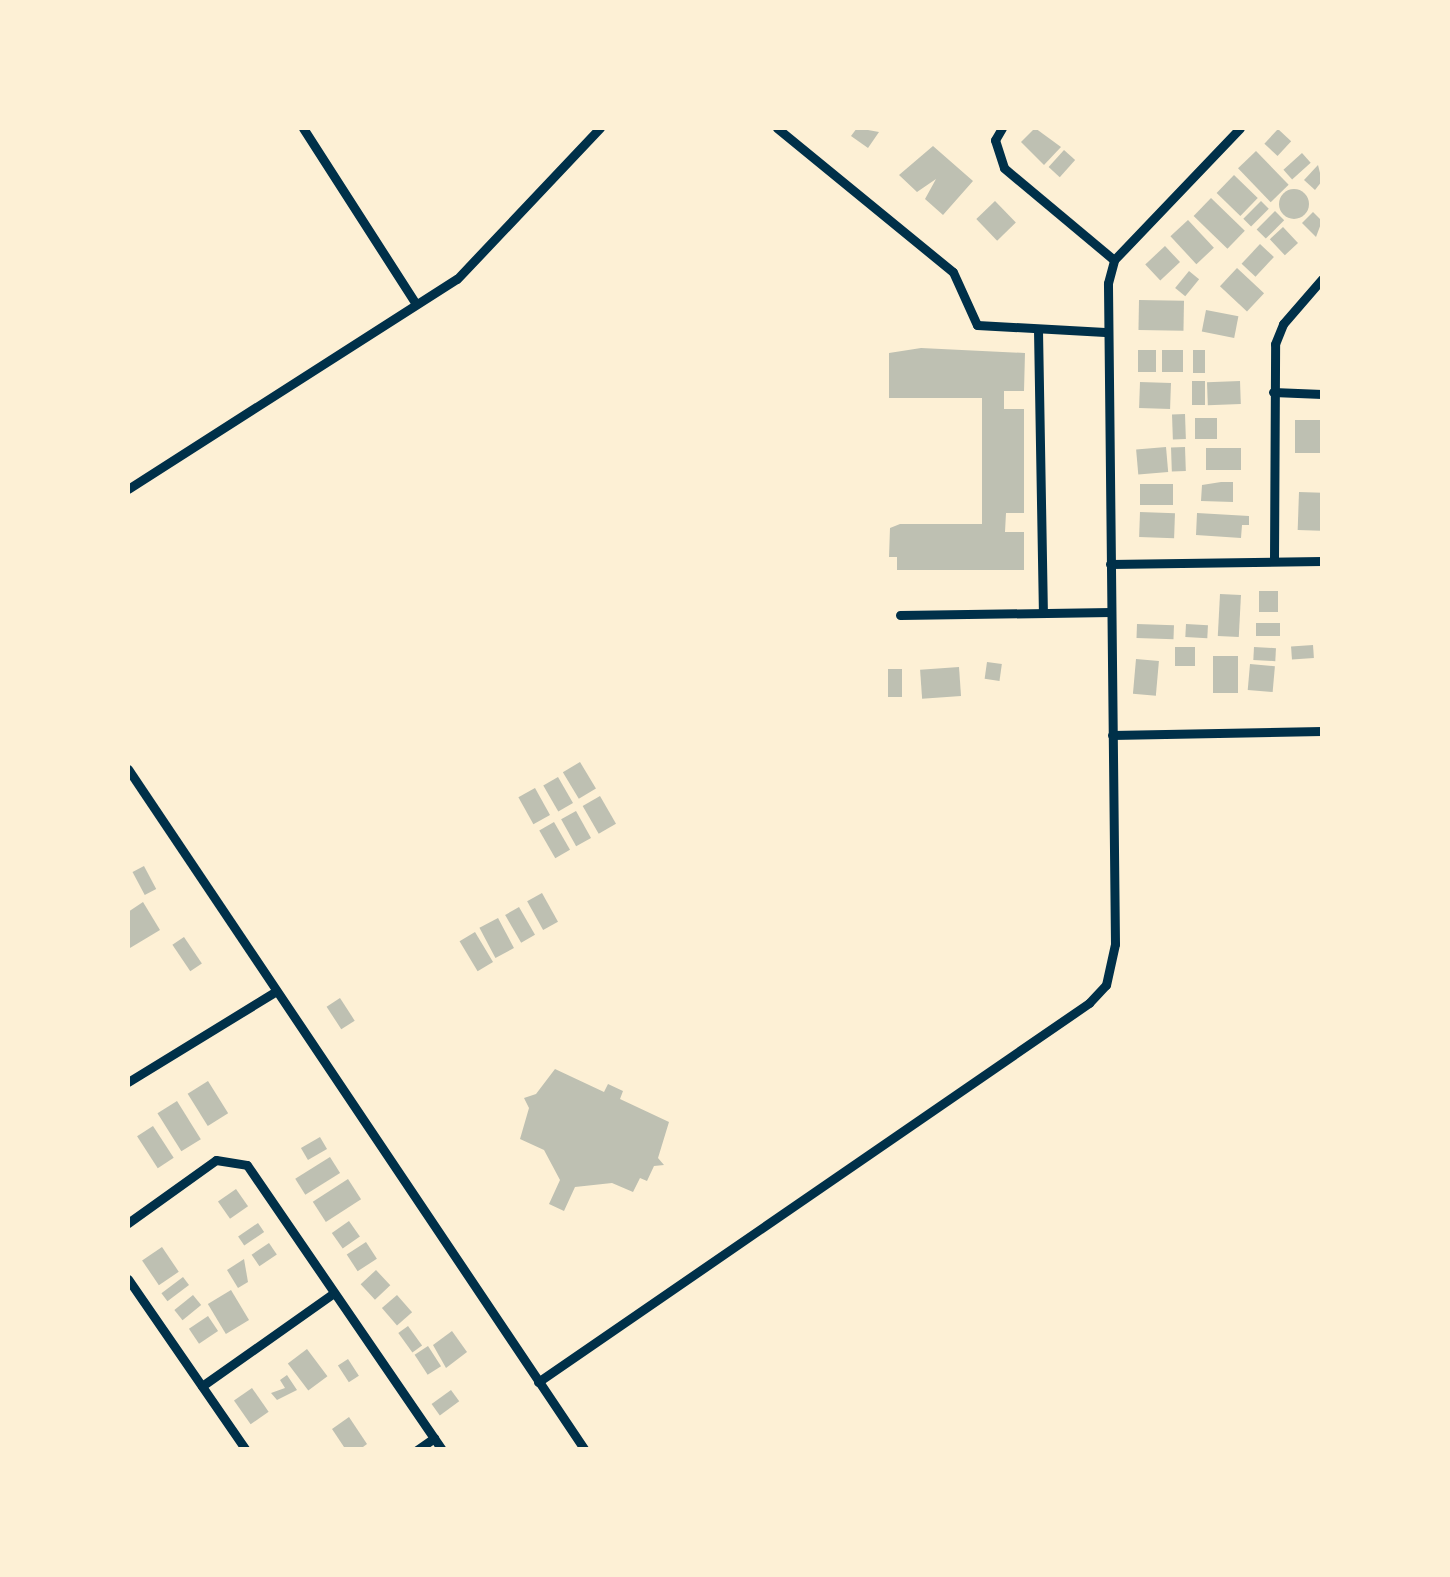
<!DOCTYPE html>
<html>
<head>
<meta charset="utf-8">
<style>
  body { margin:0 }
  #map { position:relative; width:1450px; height:1577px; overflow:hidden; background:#fdf0d5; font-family:"PT Sans",sans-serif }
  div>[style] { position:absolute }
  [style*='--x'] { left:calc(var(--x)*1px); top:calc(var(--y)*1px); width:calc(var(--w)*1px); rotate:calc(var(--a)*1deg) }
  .building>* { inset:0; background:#bec0b2; transform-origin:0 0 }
  .round { border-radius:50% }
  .minor>* { height:9px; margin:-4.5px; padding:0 4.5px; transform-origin:4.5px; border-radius:4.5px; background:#003049 }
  span { translate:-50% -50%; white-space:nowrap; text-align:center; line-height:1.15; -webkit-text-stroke:10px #fdf0d5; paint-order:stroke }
  .frame { position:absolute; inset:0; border:130px solid #fdf0d5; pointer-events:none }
</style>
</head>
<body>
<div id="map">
  <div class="building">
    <div style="clip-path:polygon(857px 128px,879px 132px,868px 148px,851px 136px)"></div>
    <div style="clip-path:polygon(1035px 128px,1061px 147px,1044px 165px,1021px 142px)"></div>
    <div style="left:1278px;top:129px;width:18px;height:20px;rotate:43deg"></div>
    <div style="clip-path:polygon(933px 146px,973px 181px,943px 215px,925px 199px,936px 179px,917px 192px,899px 175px)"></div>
    <div style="left:1064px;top:150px;width:15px;height:23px;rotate:42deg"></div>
    <div style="left:1256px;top:151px;width:47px;height:25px;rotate:46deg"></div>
    <div style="left:1302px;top:153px;width:13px;height:25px;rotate:48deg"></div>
    <div style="clip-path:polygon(1318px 165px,1322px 181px,1315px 190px,1304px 180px)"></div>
    <div style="left:1234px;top:175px;width:33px;height:25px;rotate:44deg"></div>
    <div class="round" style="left:1279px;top:189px;width:30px;height:30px"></div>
    <div style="left:1211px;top:198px;width:47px;height:25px;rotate:44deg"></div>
    <div style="left:995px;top:201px;width:30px;height:26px;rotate:46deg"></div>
    <div style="left:1261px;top:201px;width:11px;height:25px;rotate:45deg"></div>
    <div style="left:1275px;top:211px;width:13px;height:26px;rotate:45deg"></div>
    <div style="clip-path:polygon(1313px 212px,1322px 221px,1316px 237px,1302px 223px)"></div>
    <div style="left:1188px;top:220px;width:38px;height:24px;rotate:47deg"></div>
    <div style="left:1283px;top:227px;width:22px;height:18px;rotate:47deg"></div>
    <div style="left:1260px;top:244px;width:19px;height:27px;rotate:43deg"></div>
    <div style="left:1165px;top:246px;width:22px;height:27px;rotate:47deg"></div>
    <div style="left:1237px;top:268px;width:37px;height:25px;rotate:43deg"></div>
    <div style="left:1189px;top:271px;width:13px;height:22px;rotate:39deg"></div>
    <div style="left:1139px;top:300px;width:45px;height:30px;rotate:1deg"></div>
    <div style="left:1206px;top:310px;width:33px;height:22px;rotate:11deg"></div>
    <div style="clip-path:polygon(921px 348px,1025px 353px,1024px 391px,1004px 391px,1004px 409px,1024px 409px,1024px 513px,1006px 513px,1005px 532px,1024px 532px,1024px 570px,897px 570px,897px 557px,889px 557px,890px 528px,900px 524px,982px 524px,982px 398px,889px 398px,889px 353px)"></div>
    <div style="left:1138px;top:350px;width:18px;height:22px"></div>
    <div style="left:1183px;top:350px;width:22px;height:21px;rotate:90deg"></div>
    <div style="left:1193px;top:350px;width:12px;height:23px"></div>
    <div style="left:1205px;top:381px;width:24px;height:13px;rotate:90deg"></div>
    <div style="left:1240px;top:381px;width:23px;height:33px;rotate:88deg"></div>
    <div style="left:1140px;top:382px;width:31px;height:26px;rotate:2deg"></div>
    <div style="left:1185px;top:414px;width:25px;height:13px;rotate:88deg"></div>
    <div style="left:1217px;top:418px;width:21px;height:22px;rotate:90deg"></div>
    <div style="left:1295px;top:420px;width:27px;height:33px"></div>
    <div style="left:1166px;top:447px;width:25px;height:30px;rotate:85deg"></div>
    <div style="left:1185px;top:447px;width:24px;height:14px;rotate:88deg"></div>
    <div style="left:1206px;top:448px;width:35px;height:22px"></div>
    <div style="clip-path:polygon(1221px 482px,1233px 482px,1233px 502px,1201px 501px,1202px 485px)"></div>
    <div style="left:1140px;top:484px;width:33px;height:21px"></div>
    <div style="left:1299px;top:492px;width:23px;height:38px;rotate:2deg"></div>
    <div style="left:1140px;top:512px;width:35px;height:25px;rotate:2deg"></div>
    <div style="clip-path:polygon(1197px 513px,1249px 516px,1249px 525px,1242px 525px,1241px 538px,1196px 535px)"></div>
    <div style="left:1259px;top:591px;width:19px;height:21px"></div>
    <div style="left:1220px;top:594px;width:21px;height:42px;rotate:3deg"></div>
    <div style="left:1280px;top:623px;width:13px;height:24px;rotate:90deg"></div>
    <div style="left:1137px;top:624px;width:37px;height:14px;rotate:2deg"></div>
    <div style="left:1186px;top:624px;width:22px;height:13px;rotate:3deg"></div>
    <div style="left:1313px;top:645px;width:13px;height:22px;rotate:86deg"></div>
    <div style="left:1175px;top:647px;width:20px;height:19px"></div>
    <div style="left:1254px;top:647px;width:22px;height:13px;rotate:3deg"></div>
    <div style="left:1213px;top:656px;width:25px;height:37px"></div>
    <div style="left:1136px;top:659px;width:23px;height:35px;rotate:5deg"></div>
    <div style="left:987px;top:662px;width:15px;height:17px;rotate:8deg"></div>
    <div style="left:1250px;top:664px;width:25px;height:26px;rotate:5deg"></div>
    <div style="left:959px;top:667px;width:29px;height:39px;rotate:86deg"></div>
    <div style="left:888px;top:669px;width:14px;height:28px"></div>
    <div style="left:580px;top:762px;width:31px;height:20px;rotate:59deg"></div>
    <div style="left:558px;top:777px;width:30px;height:17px;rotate:60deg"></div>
    <div style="left:535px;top:788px;width:31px;height:19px;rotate:61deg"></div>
    <div style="left:600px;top:796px;width:32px;height:20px;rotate:60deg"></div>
    <div style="left:576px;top:811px;width:31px;height:17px;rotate:61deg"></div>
    <div style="left:554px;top:822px;width:32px;height:17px;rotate:60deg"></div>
    <div style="left:144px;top:866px;width:26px;height:13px;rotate:62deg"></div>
    <div style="left:542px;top:893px;width:33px;height:17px;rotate:61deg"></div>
    <div style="clip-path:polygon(143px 902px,160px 930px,130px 948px,128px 912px)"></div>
    <div style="left:519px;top:907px;width:32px;height:16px;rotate:60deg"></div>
    <div style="left:498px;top:918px;width:34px;height:21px;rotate:62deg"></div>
    <div style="left:475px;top:932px;width:35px;height:18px;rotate:59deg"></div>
    <div style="left:184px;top:937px;width:32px;height:14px;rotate:56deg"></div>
    <div style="left:340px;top:998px;width:27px;height:16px;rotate:57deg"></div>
    <div style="clip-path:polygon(555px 1069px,604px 1092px,608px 1084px,623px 1091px,620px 1099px,669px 1122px,658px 1158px,664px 1165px,654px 1166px,647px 1181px,640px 1178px,633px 1192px,612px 1183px,575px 1187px,564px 1211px,549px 1204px,560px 1180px,544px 1150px,520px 1139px,529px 1108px,524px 1098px,536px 1094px)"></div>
    <div style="left:208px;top:1081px;width:38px;height:24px;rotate:58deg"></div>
    <div style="left:177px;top:1101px;width:45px;height:23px;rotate:58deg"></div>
    <div style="left:153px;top:1126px;width:38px;height:19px;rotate:57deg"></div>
    <div style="left:320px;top:1137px;width:14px;height:22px;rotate:60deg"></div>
    <div style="left:330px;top:1157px;width:19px;height:41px;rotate:58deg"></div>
    <div style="left:348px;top:1179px;width:24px;height:42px;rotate:57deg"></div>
    <div style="left:236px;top:1189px;width:21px;height:22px;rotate:55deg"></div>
    <div style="left:349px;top:1221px;width:19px;height:21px;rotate:55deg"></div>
    <div style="left:258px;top:1223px;width:11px;height:24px;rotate:56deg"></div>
    <div style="left:366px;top:1242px;width:20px;height:23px;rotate:57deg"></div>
    <div style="left:269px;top:1243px;width:14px;height:21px;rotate:56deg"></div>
    <div style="left:162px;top:1247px;width:30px;height:24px;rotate:56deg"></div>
    <div style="clip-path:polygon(244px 1259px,248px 1282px,238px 1288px,227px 1270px)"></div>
    <div style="left:376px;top:1270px;width:21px;height:21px;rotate:47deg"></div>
    <div style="left:183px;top:1277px;width:10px;height:27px;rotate:53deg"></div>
    <div style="left:231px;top:1290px;width:35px;height:27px;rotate:59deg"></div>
    <div style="left:193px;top:1295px;width:13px;height:24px;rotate:51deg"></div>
    <div style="left:397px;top:1295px;width:23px;height:20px;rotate:49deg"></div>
    <div style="left:208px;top:1316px;width:18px;height:23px;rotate:56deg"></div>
    <div style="left:408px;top:1326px;width:24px;height:12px;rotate:54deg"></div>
    <div style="clip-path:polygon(452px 1331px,467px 1352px,446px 1368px,433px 1345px)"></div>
    <div style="left:428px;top:1346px;width:24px;height:16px;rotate:57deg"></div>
    <div style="left:307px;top:1349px;width:34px;height:24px;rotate:53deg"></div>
    <div style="left:348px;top:1359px;width:20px;height:12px;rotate:57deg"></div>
    <div style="clip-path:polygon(287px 1375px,297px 1390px,277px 1400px,271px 1393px,285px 1388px,280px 1380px)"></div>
    <div style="left:252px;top:1388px;width:29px;height:22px;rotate:55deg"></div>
    <div style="left:451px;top:1390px;width:14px;height:24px;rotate:54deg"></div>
    <div style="clip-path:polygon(349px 1417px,367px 1444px,359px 1450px,346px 1450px,332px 1429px)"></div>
  </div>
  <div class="minor">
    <div style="--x:303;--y:128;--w:209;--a:57.3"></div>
    <div style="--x:777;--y:128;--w:227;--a:39.3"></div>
    <div style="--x:953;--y:272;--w:58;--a:65.6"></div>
    <div style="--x:977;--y:325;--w:128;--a:3.1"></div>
    <div style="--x:1002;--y:128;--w:14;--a:120"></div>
    <div style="--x:995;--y:140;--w:29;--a:72"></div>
    <div style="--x:1004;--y:168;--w:143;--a:39.9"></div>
    <div style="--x:1038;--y:330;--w:283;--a:89"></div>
    <div style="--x:1273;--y:392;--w:49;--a:2.3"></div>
    <div style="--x:128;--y:489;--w:390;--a:-32.6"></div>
    <div style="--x:457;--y:279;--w:208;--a:-46.6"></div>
    <div style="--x:1274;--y:560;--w:216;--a:-89.7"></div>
    <div style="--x:1275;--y:344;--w:22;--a:-68"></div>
    <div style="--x:1283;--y:324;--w:60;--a:-49.1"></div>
    <div style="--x:1110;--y:564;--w:212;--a:-0.8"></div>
    <div style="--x:900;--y:615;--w:211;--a:-0.8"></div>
    <div style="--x:1112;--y:735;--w:210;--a:-1.1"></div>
    <div style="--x:128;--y:769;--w:820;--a:56.14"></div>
    <div style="--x:128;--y:1082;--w:170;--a:-31.5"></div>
    <div style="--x:128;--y:1223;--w:108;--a:-35.6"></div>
    <div style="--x:216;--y:1160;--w:31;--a:9"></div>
    <div style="--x:247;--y:1165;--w:345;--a:55.6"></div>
    <div style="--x:128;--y:1279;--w:208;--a:55.4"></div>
    <div style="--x:538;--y:1382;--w:669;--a:-34.52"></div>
    <div style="--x:1089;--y:1003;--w:25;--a:-47"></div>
    <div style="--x:1106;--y:985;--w:42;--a:-77.6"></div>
    <div style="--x:1115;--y:944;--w:661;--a:-90.61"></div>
    <div style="--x:1108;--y:283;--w:24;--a:-75"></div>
    <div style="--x:1114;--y:260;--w:182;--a:-46.3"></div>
    <div style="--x:202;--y:1386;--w:161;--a:-35.2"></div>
    <div style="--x:417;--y:1450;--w:21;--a:-35"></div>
  </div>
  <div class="frame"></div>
</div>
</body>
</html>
